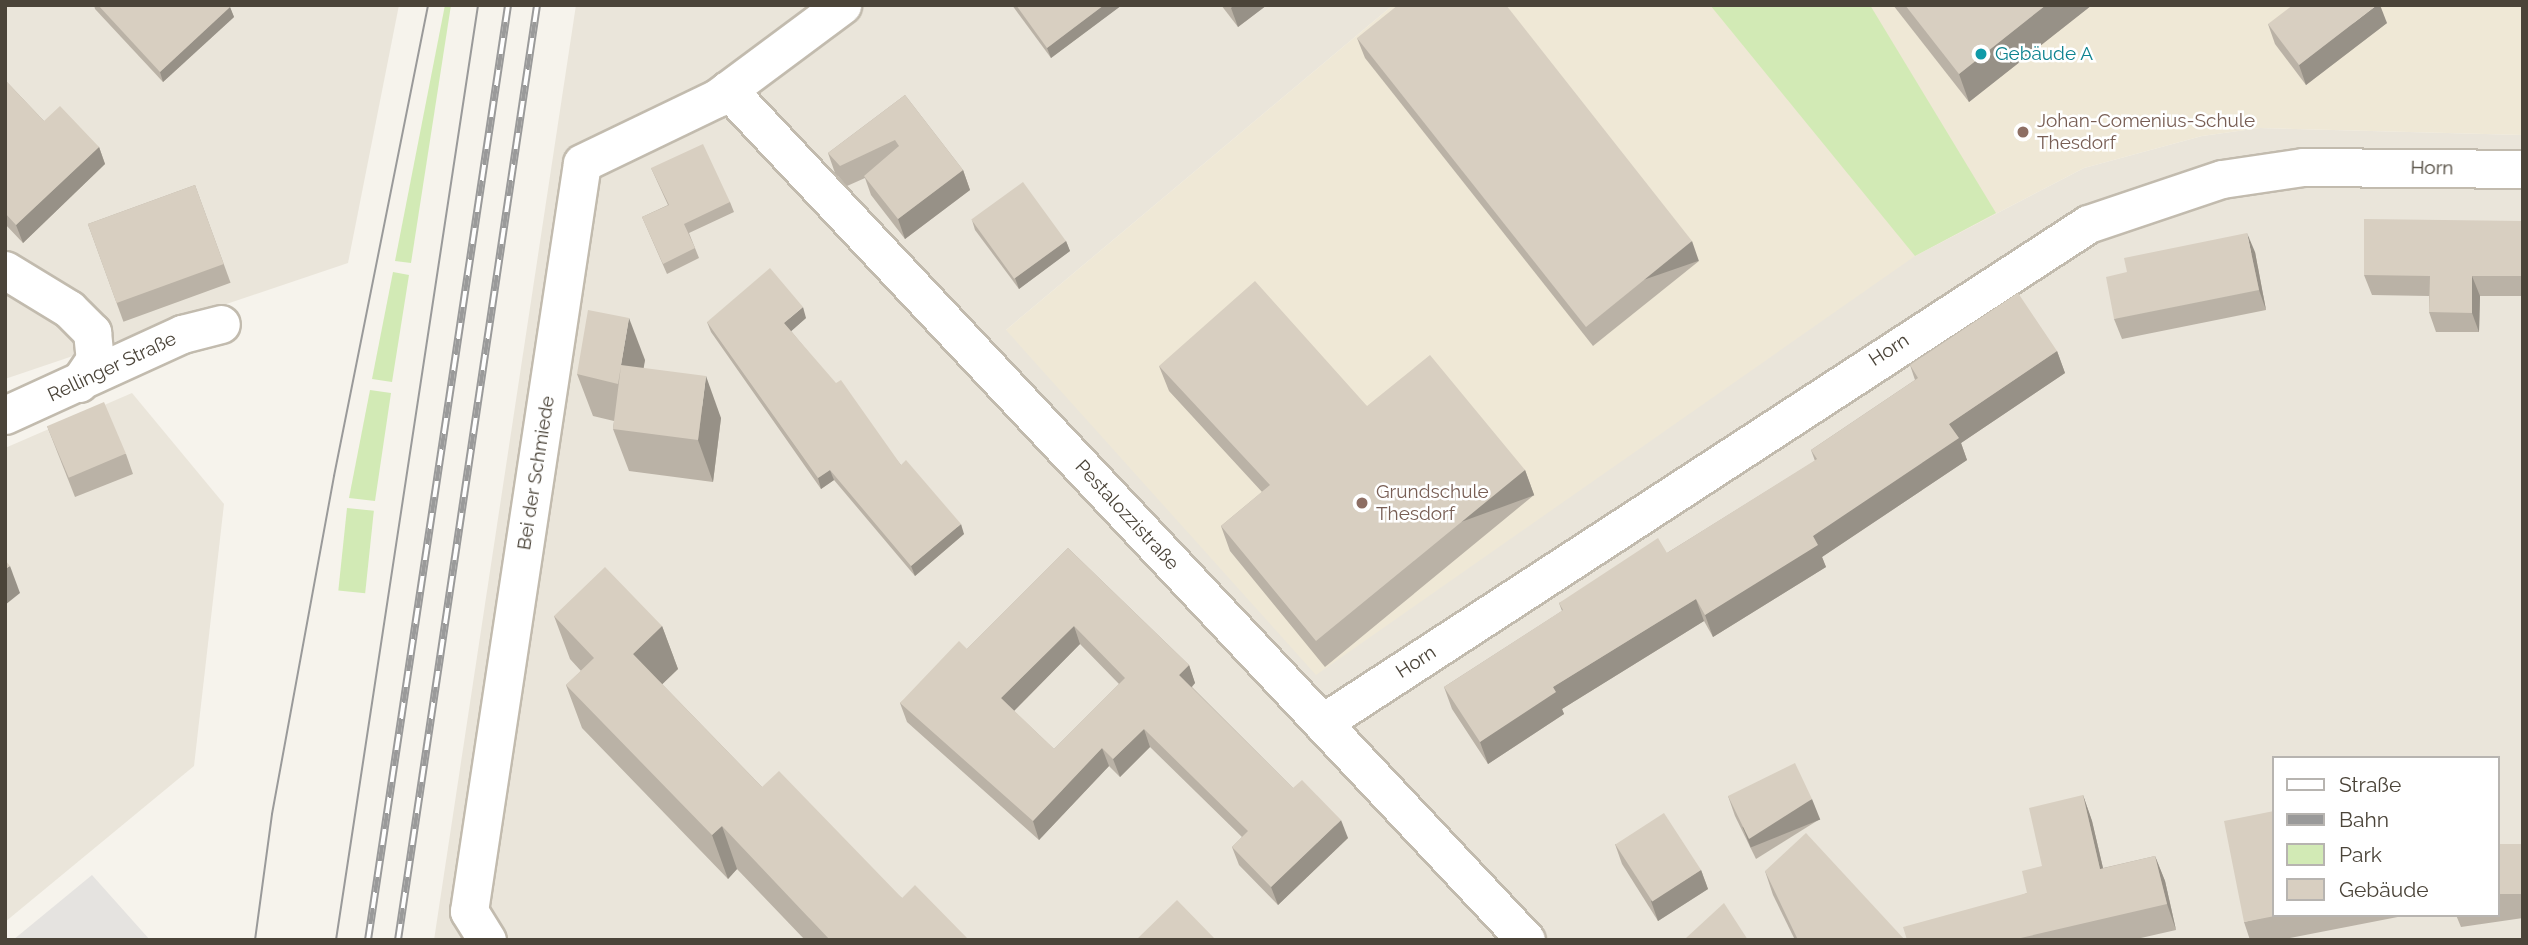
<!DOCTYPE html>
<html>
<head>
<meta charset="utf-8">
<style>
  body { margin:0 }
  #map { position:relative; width:2528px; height:945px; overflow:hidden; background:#f6f3ec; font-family:Raleway,sans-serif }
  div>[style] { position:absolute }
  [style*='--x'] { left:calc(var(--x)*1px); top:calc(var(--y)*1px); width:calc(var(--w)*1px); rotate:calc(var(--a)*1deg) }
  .residential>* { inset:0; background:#eae5da }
  .education>* { inset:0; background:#efe8d6 }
  .green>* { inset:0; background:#d2eab5; transform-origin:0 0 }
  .parking>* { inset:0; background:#e5e3e0 }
  .roads { filter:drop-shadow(2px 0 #c2bbae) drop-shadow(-2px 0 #c2bbae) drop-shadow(0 2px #c2bbae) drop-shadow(0 -2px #c2bbae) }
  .street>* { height:37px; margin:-18.5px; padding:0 18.5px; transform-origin:18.5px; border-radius:18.5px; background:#fff }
  .tram>* { height:2px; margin:-1px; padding:0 1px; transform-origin:1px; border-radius:1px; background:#9a9a9a }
  .rail>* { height:8px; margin-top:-4px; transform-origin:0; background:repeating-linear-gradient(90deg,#fff 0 16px,#9a9a9a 0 32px); box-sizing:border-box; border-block:2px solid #9a9a9a }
  .wall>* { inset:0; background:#bab2a6; transform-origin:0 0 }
  .shaded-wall>* { inset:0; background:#979187; transform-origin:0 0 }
  .building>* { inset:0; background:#d8cfc1; transform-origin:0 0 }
  .dots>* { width:19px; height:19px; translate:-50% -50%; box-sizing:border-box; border:4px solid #fff; border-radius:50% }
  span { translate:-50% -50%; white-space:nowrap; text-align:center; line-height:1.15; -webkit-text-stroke:5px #fff; paint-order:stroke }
  .culture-label { font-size:19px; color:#0d838f }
  .left { translate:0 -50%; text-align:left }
  .education-label { font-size:19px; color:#785e54 }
  .street-label { font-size:19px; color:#4b4439 }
  .frame { position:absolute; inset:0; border:7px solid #4b4439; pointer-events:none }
  .legend { position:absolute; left:2272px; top:756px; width:228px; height:161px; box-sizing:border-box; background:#fff; border:2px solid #b7b4b0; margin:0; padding:9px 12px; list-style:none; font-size:21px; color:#4b4439 }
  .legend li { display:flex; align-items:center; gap:14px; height:35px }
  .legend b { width:35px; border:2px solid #b7b4b0 }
</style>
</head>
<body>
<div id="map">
  <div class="residential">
    <div style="clip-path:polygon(5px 5px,399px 5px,348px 263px,5px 379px)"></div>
    <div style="clip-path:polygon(evenodd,576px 5px,1393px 5px,1006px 330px,1915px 256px,2084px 168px,2202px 136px,2260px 128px,2523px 135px,2523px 940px,434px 940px,576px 5px,2274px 758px,2498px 758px,2498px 915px,2274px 915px,2274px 758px)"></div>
    <div style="clip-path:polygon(132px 393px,224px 504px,194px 766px,5px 922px,5px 448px)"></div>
  </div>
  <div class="education">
    <div style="clip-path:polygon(1393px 5px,2523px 5px,2523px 135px,2260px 128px,2202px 136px,2084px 168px,1915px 256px,1316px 675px,1006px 330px)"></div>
  </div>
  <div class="green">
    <div style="clip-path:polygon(445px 5px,451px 5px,411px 263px,395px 261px)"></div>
    <div style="clip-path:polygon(1710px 5px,1870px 5px,1996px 213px,1915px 256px)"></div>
    <div style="clip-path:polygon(393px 272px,409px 275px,392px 382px,372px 379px)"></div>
    <div style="clip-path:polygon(370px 390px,391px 393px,375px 501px,349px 498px)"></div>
    <div style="left:347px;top:508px;width:27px;height:83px;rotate:6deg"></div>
  </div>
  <div class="parking">
    <div style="clip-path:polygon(92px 875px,150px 940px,13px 940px)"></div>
  </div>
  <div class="roads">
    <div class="street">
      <div style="--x:728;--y:90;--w:1166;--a:46.81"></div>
      <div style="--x:5;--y:270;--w:75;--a:31.4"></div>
      <div style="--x:69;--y:309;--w:33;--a:45"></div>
      <div style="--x:92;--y:332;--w:27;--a:84"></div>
      <div style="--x:95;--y:359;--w:29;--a:124"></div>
      <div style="--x:5;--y:415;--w:195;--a:-24.6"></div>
      <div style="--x:182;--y:334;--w:40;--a:-14.4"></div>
      <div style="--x:1322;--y:723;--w:914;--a:-33.08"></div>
      <div style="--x:2088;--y:224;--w:141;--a:-18.6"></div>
      <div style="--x:2222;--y:179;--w:82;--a:-8.4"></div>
      <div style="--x:2303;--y:167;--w:220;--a:0.5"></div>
      <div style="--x:487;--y:940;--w:34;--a:-122"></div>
      <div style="--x:469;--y:911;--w:756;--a:-81.41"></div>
      <div style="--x:582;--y:163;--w:150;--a:-25.7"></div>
      <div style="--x:717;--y:98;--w:156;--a:-36.6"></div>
    </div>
  </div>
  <div class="tram">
    <div style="--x:255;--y:940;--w:127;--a:-82.3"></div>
    <div style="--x:272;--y:814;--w:344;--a:-79.6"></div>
    <div style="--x:334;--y:476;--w:480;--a:-78.7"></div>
    <div style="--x:336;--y:940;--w:946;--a:-81.36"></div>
  </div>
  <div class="rail">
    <div style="--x:368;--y:940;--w:945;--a:-81.48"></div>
    <div style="--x:398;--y:940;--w:945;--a:-81.54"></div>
  </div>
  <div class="wall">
    <div style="clip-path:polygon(94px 5px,229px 5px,234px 17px,163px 82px,95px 9px)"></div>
    <div style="clip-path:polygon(1012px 5px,1122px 5px,1051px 58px)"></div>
    <div style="clip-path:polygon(1221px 5px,1267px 5px,1238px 27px)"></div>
    <div style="clip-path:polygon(1893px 5px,2092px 5px,1969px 102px)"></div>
    <div style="clip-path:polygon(2387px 23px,2306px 85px,2275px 44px,2268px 24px)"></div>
    <div style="clip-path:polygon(1357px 38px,1699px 261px,1593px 346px,1365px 58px)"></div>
    <div style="clip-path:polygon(5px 80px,44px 121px,99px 147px,105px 164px,23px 243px,5px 224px)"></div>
    <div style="clip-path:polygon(905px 95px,963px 170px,970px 190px,905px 239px,871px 195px,865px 178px,847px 186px,835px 173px,828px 153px)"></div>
    <div style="clip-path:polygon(651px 168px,730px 202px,734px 212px,689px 233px,699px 258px,667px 274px,642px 217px,668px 205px)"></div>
    <div style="left:195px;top:185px;width:104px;height:114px;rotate:70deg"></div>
    <div style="clip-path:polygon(972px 220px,1066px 241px,1070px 251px,1019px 289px,975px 230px)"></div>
    <div style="clip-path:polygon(2523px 221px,2523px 296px,2480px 296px,2479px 332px,2436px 332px,2429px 312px,2429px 296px,2372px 295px,2364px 275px)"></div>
    <div style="clip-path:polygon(2255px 252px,2266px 310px,2122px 339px,2114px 319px)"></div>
    <div style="clip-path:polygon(806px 318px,791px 331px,901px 465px,964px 534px,915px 576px,834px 480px,821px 489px,711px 332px,707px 322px)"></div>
    <div style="clip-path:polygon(2057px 351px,2065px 373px,1961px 443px,1967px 460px,1822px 557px,1826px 567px,1713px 637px,1704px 621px,1562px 709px,1564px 714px,1488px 764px,1452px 709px,1444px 687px,1562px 611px,1559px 603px,1667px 553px,1815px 461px,1811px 450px,1915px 380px,1910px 365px)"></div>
    <div style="clip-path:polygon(645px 360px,643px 368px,721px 418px,713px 482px,629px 471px,613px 429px,614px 421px,593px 416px,577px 374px)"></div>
    <div style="clip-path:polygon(1159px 366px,1367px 406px,1525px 470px,1534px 495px,1325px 667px,1230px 551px,1221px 526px,1262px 492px,1169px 391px)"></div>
    <div style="clip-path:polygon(47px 426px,126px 454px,133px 474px,75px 497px)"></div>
    <div style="clip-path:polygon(evenodd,1068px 548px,1189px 665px,1195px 683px,1192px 687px,1293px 788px,1348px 838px,1278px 905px,1239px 865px,1232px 847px,1242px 837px,1150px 747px,1120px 777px,1109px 766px,1039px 840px,907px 722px,900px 703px,967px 649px,1068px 548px,1080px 644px,1119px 684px,1054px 749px,1014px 711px,1080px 644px)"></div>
    <div style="clip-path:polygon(554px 616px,662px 626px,678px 669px,662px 684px,762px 787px,902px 898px,969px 940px,805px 940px,737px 869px,728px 879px,582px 728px,566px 685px,581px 671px,570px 659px)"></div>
    <div style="clip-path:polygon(2083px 795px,2092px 821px,2103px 868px,2155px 856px,2165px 881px,2176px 930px,2132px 940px,1907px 940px,2027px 893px)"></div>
    <div style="clip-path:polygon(1728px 796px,1820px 819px,1756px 859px,1735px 816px)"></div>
    <div style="clip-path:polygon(1615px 844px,1701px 870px,1708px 889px,1658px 921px,1622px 864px)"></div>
    <div style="clip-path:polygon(2523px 844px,2523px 918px,2461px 927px,2456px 915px,2498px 915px,2498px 847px)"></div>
    <div style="clip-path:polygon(1765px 871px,1905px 940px,1795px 940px,1773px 895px)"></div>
    <div style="clip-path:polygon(2274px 915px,2408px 915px,2279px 940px,2250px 940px,2244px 922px)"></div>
  </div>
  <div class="shaded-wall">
    <div style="clip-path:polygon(1104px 5px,1122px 5px,1051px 58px,1047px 48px)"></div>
    <div style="clip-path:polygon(1234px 5px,1267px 5px,1238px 27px,1231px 8px)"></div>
    <div style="clip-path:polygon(2046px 5px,2092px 5px,1969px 102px,1959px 74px)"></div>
    <div style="clip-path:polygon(2377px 5px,2380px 5px,2387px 23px,2306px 85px,2299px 65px)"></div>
    <div style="clip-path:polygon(230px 7px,234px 17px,163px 82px,160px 72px)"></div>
    <div style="clip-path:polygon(99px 147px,105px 164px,23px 243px,16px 225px)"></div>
    <div style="clip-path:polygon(963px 170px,970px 190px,905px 239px,898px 219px)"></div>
    <div style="clip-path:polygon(2247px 233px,2255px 252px,2266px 310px,2259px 290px)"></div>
    <div style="clip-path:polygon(1066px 241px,1070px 251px,1019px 289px,1015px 278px)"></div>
    <div style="left:1692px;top:241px;width:21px;height:136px;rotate:71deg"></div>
    <div style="clip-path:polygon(2472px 276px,2480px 296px,2479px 332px,2472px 313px)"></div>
    <div style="clip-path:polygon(803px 307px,806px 318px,788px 334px,784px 323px)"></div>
    <div style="clip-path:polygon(629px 318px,645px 360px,637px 408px,621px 365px)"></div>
    <div style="clip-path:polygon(2057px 351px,2065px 373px,1961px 443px,1967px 460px,1822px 557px,1826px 567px,1713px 637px,1705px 615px,1813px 536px,1949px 424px)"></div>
    <div style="clip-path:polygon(706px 376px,721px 418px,713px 482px,698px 440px)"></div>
    <div style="clip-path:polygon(830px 470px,834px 480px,821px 489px,818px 478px)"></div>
    <div style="left:1525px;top:470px;width:27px;height:270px;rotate:70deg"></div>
    <div style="clip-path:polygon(961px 524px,964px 534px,915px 576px,911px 566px)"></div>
    <div style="clip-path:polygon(10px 566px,20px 593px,5px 605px,5px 569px)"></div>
    <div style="clip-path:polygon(1696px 599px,1704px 621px,1562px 709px,1564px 714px,1488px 764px,1480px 742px,1553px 687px)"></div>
    <div style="clip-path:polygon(662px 626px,678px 669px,649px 697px,633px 654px)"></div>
    <div style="clip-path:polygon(1074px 626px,1080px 644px,1008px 717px,1001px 698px)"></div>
    <div style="clip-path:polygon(1189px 665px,1195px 683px,1186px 693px,1179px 675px)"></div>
    <div style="clip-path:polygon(1144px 729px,1150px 747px,1120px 777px,1113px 759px)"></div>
    <div style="clip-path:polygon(1102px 748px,1109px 766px,1039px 840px,1033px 821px)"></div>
    <div style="clip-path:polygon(2083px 795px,2092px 821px,2109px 894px,2100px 869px)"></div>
    <div style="left:1812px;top:799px;width:22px;height:75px;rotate:68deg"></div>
    <div style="clip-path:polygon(1341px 820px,1348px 838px,1278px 905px,1271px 887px)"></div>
    <div style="clip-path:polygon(722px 826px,737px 869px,728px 879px,712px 835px)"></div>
    <div style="clip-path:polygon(2155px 856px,2165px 881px,2176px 930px,2167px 904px)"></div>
    <div style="clip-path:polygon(1701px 870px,1708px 889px,1658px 921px,1651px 901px)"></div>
  </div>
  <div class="building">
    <div style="clip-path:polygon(98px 5px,229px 5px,230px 7px,160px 72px)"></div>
    <div style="clip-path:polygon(1016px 5px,1104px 5px,1047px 48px)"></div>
    <div style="clip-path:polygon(1398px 5px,1506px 5px,1692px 241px,1586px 327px,1357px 38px)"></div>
    <div style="clip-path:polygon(1905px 5px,2046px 5px,1959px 74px)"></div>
    <div style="clip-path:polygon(2293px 5px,2377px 5px,2299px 65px,2268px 24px)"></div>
    <div style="clip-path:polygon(5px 80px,44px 121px,60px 106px,99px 147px,16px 225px,5px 213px)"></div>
    <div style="clip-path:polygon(905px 95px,963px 170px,898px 219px,864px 176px,899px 146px,895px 140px,840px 166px,828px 153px)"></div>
    <div style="clip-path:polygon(703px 144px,730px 202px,684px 224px,695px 248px,663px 264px,642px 217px,669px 205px,651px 168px)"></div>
    <div style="left:1023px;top:182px;width:73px;height:64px;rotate:54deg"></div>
    <div style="left:195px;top:185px;width:84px;height:114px;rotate:70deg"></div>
    <div style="clip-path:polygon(2364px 219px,2523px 221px,2523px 276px,2472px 276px,2472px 313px,2429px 312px,2430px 276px,2364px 275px)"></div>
    <div style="clip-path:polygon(2247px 233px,2259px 290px,2114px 319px,2106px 277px,2127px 272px,2124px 258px)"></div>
    <div style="clip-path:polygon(770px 268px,803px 307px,784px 323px,836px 383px,841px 380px,901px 465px,906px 460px,961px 524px,911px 566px,830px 470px,818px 478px,707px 322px)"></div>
    <div style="clip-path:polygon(1255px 281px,1367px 406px,1430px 355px,1525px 470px,1316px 641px,1221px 526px,1270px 485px,1159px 366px)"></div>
    <div style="clip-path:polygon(2018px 293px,2057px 351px,1949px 424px,1959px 438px,1813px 536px,1818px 545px,1705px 615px,1696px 599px,1553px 687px,1556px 692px,1480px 742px,1444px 687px,1563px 610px,1559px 603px,1658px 538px,1667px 553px,1817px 459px,1811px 450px,1918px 378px,1910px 365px)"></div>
    <div style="clip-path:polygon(588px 310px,629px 318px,621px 365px,706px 376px,698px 440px,613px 429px,621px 366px,618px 384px,577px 374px)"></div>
    <div style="left:104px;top:402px;width:56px;height:62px;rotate:67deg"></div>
    <div style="clip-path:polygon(evenodd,1068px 548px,1189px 665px,1179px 675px,1293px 788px,1302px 780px,1341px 820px,1271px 887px,1232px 847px,1248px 831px,1144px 729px,1113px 759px,1102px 748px,1033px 821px,900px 703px,959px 641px,967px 649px,1068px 548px,1074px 626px,1125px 678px,1054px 749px,1001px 698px,1074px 626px)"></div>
    <div style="clip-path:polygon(5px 560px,10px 566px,5px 569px)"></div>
    <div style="clip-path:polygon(605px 567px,662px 626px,633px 654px,762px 787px,779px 771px,902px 898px,915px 885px,969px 940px,830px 940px,722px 826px,712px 835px,566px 685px,594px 658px,554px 616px)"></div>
    <div style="clip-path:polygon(1795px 763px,1812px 799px,1749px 839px,1728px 796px)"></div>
    <div style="clip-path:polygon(2083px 795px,2100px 869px,2155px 856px,2167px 904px,2012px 940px,1907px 940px,1903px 927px,2027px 893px,2022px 871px,2042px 866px,2029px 808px)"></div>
    <div style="clip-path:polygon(2274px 811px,2274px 915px,2280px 915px,2244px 922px,2224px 821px)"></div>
    <div style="left:1664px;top:813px;width:68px;height:58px;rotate:57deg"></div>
    <div style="clip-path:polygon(1806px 833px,1905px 940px,1798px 940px,1765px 871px)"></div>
    <div style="left:2523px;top:844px;width:50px;height:25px;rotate:90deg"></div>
    <div style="clip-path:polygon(1177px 900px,1216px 940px,1136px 940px)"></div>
    <div style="clip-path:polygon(1724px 903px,1748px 940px,1688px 940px,1686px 938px)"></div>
  </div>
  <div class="dots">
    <div style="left:1981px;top:54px;background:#0f9aa8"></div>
    <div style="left:2023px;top:132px;background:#8d6e63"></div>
    <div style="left:1362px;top:503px;background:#8d6e63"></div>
  </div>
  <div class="culture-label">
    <span class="left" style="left:1995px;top:54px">Gebäude A</span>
  </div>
  <div class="education-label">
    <span class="left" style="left:2037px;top:132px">Johan-Comenius-Schule<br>Thesdorf</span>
    <span class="left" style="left:1376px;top:503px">Grundschule<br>Thesdorf</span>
  </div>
  <div class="street-label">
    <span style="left:2432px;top:168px;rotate:1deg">Horn</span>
    <span style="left:1889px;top:350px;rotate:-33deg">Horn</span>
    <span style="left:112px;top:367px;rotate:-25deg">Rellinger Straße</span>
    <span style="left:536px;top:473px;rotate:-81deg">Bei der Schmiede</span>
    <span style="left:1127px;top:515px;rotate:47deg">Pestalozzistraße</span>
    <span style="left:1416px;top:662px;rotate:-33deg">Horn</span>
  </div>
  <div class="frame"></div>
  <ul class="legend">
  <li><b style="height:9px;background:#fff"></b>Straße</li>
  <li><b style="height:9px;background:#9a9a9a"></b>Bahn</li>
  <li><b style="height:19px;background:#d2eab5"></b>Park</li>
  <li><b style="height:19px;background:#d8cfc1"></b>Gebäude</li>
  </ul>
</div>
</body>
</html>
